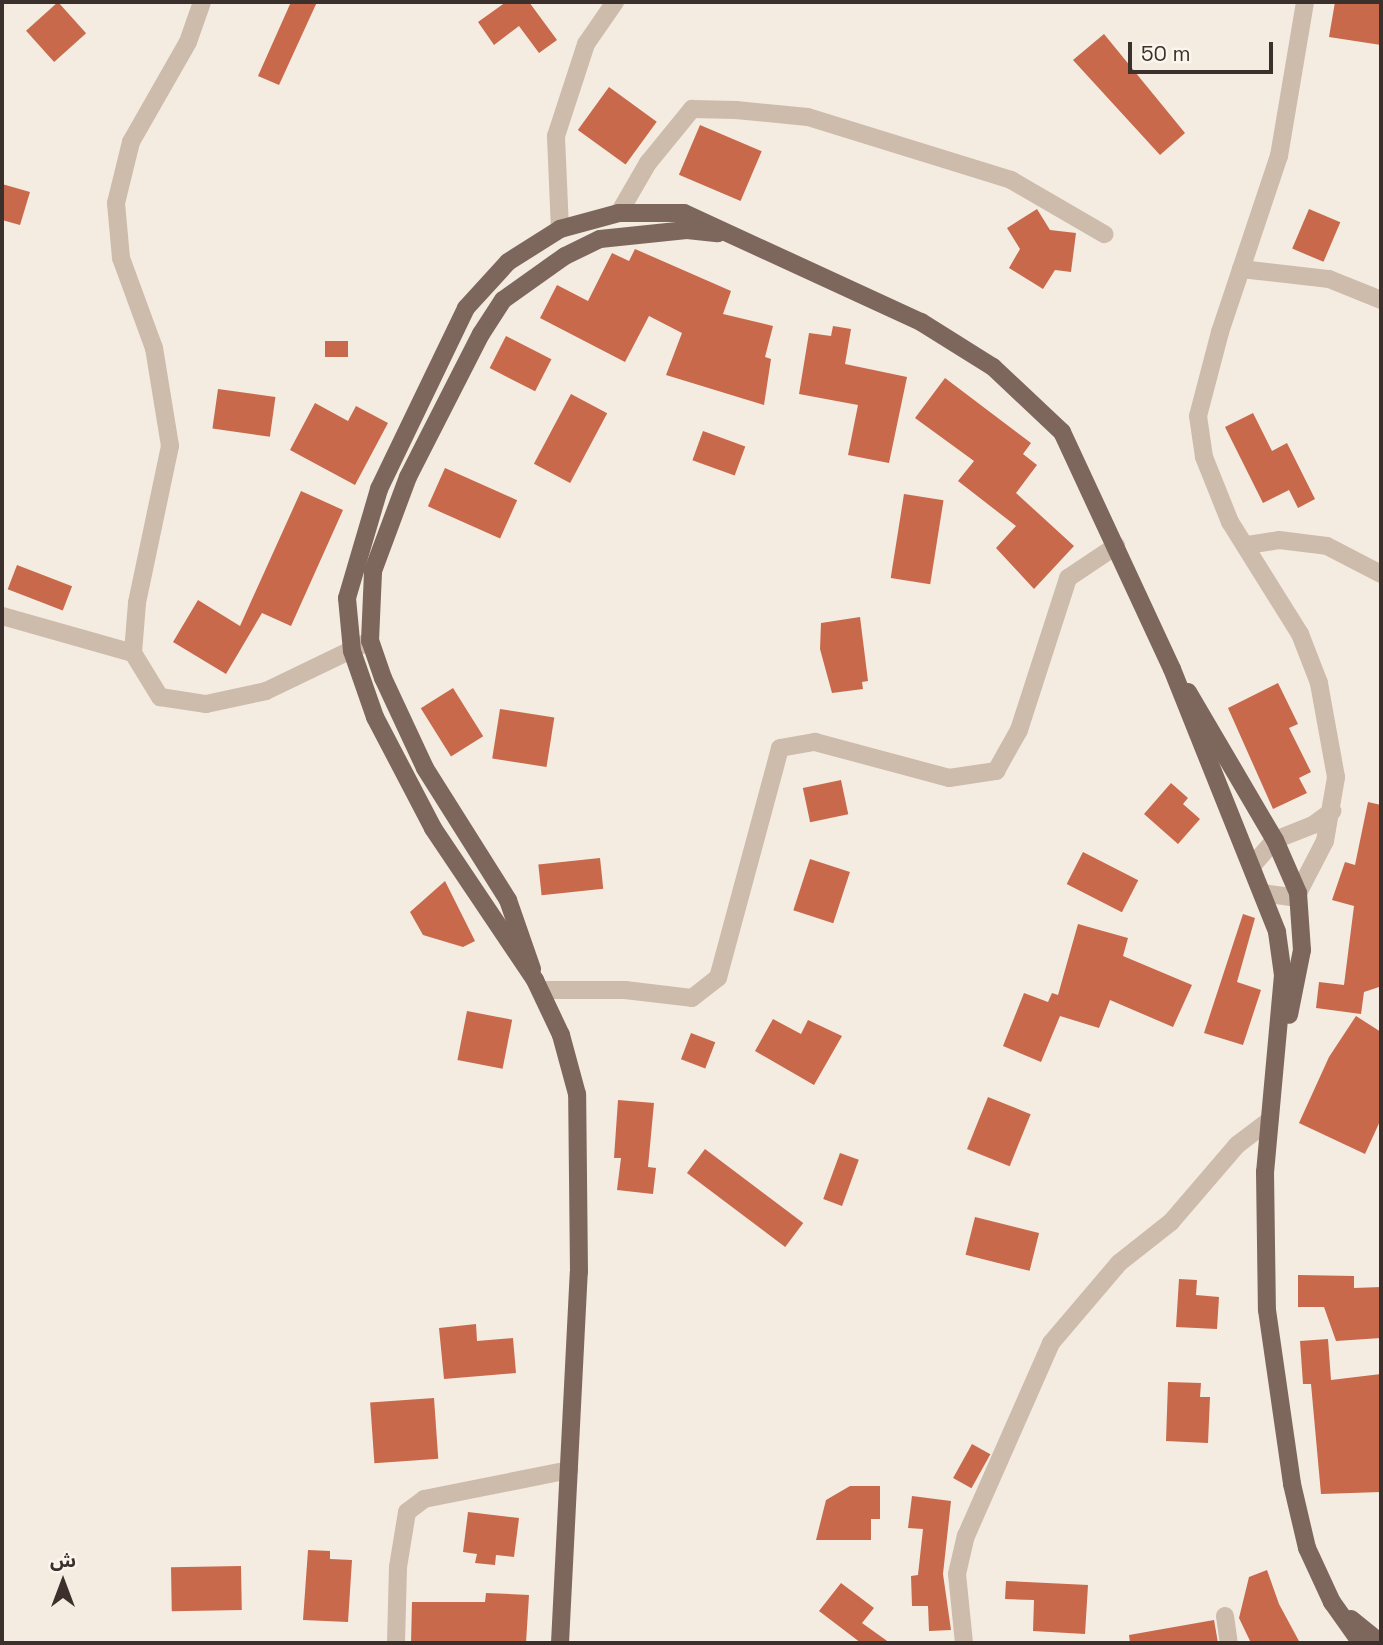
<!DOCTYPE html>
<html>
<head>
<meta charset="utf-8">
<style>
  body { margin:0 }
  #map { position:relative; width:1383px; height:1645px; overflow:hidden; background:#f4ebe1; font-family:"Space Grotesk","Noto Sans Arabic",sans-serif }
  div>[style] { position:absolute }
  [style*='--x'] { left:calc(var(--x)*1px); top:calc(var(--y)*1px); width:calc(var(--w)*1px); rotate:calc(var(--a)*1deg) }
  .building>* { inset:0; background:#c8694b; transform-origin:0 0 }
  .minor>* { height:18px; margin:-9px; padding:0 9px; transform-origin:9px; border-radius:9px; background:#cdbbac }
  .major>* { height:18px; margin:-9px; padding:0 9px; transform-origin:9px; border-radius:9px; background:#7d675c }
  span { translate:-50% -50%; white-space:nowrap; text-align:center; line-height:1.15; -webkit-text-stroke:6px #fbf5ee; paint-order:stroke }
  .frame { position:absolute; inset:0; border:4px solid #3b302b; pointer-events:none }
  .north { position:absolute; left:28px; top:1547px; width:70px; height:70px; -webkit-text-stroke:5px #fbf5ee; paint-order:stroke; rotate:0deg; font-size:19px; font-weight:700; line-height:28px; text-align:center; color:#3b302b }
  .north::after { content:''; display:block; margin:auto; width:24px; height:32px; background:#3b302b; clip-path:polygon(50% 0,100% 100%,50% 72%,0 100%) }
  .scale { position:absolute; left:1128px; top:42px; width:145px; height:32px; box-sizing:border-box; border:4px solid #3b302b; border-top:0; padding-left:9px; font-size:21px; line-height:24px; white-space:nowrap; color:#3b302b; -webkit-text-stroke:5px #fbf5ee; paint-order:stroke }
</style>
</head>
<body>
<div id="map">
  <div class="building">
    <div style="left:58px;top:2px;width:42px;height:43px;rotate:48deg"></div>
    <div style="clip-path:polygon(291px 2px,317px 2px,279px 85px,258px 76px)"></div>
    <div style="clip-path:polygon(506px 2px,529px 2px,557px 40px,539px 53px,519px 26px,494px 45px,478px 22px)"></div>
    <div style="clip-path:polygon(1335px 2px,1381px 2px,1381px 45px,1329px 37px)"></div>
    <div style="clip-path:polygon(1104px 34px,1185px 133px,1160px 155px,1073px 60px)"></div>
    <div style="left:609px;top:87px;width:59px;height:53px;rotate:36deg"></div>
    <div style="left:700px;top:125px;width:67px;height:54px;rotate:23deg"></div>
    <div style="clip-path:polygon(2px 184px,30px 192px,20px 225px,2px 220px)"></div>
    <div style="clip-path:polygon(1037px 209px,1050px 230px,1076px 233px,1071px 272px,1055px 270px,1043px 289px,1009px 268px,1020px 249px,1007px 228px)"></div>
    <div style="left:1309px;top:209px;width:34px;height:43px;rotate:23deg"></div>
    <div style="clip-path:polygon(635px 249px,731px 291px,723px 314px,773px 326px,765px 357px,771px 359px,764px 405px,666px 375px,682px 333px,649px 316px,625px 362px,540px 318px,557px 285px,588px 301px,612px 253px,629px 261px)"></div>
    <div style="clip-path:polygon(833px 326px,851px 329px,845px 364px,907px 377px,889px 463px,848px 455px,858px 405px,799px 394px,809px 333px,831px 336px)"></div>
    <div style="left:506px;top:336px;width:51px;height:36px;rotate:27deg"></div>
    <div style="left:325px;top:341px;width:23px;height:16px"></div>
    <div style="clip-path:polygon(945px 378px,1031px 443px,1023px 454px,1037px 465px,1016px 493px,1074px 546px,1034px 589px,996px 548px,1016px 526px,958px 481px,974px 461px,915px 418px)"></div>
    <div style="left:218px;top:389px;width:58px;height:40px;rotate:8deg"></div>
    <div style="left:571px;top:394px;width:41px;height:79px;rotate:28deg"></div>
    <div style="clip-path:polygon(315px 403px,348px 421px,356px 406px,388px 423px,355px 485px,290px 450px)"></div>
    <div style="clip-path:polygon(1253px 413px,1272px 451px,1287px 443px,1315px 499px,1298px 508px,1289px 490px,1263px 503px,1225px 427px)"></div>
    <div style="left:703px;top:431px;width:45px;height:31px;rotate:20deg"></div>
    <div style="left:445px;top:468px;width:79px;height:42px;rotate:24deg"></div>
    <div style="clip-path:polygon(301px 491px,343px 510px,291px 626px,262px 613px,226px 674px,173px 642px,198px 600px,240px 626px)"></div>
    <div style="left:904px;top:494px;width:40px;height:85px;rotate:9deg"></div>
    <div style="left:17px;top:565px;width:59px;height:26px;rotate:21deg"></div>
    <div style="clip-path:polygon(860px 617px,868px 681px,862px 682px,863px 689px,832px 693px,820px 649px,821px 623px)"></div>
    <div style="clip-path:polygon(1278px 683px,1298px 724px,1289px 728px,1311px 772px,1299px 778px,1307px 793px,1273px 809px,1228px 708px)"></div>
    <div style="left:453px;top:688px;width:57px;height:38px;rotate:58deg"></div>
    <div style="left:500px;top:709px;width:55px;height:50px;rotate:9deg"></div>
    <div style="left:841px;top:780px;width:35px;height:39px;rotate:78deg"></div>
    <div style="clip-path:polygon(1171px 783px,1188px 798px,1183px 804px,1200px 819px,1178px 844px,1144px 814px)"></div>
    <div style="clip-path:polygon(1368px 802px,1381px 805px,1379px 987px,1364px 992px,1361px 1014px,1316px 1008px,1319px 982px,1344px 985px,1354px 906px,1332px 900px,1345px 862px,1355px 865px)"></div>
    <div style="left:1083px;top:852px;width:62px;height:36px;rotate:27deg"></div>
    <div style="left:600px;top:858px;width:31px;height:62px;rotate:84deg"></div>
    <div style="left:810px;top:859px;width:42px;height:54px;rotate:18deg"></div>
    <div style="clip-path:polygon(445px 881px,475px 941px,463px 947px,423px 935px,410px 912px)"></div>
    <div style="clip-path:polygon(1243px 914px,1255px 918px,1237px 982px,1261px 990px,1243px 1045px,1204px 1033px)"></div>
    <div style="clip-path:polygon(1078px 924px,1128px 938px,1123px 956px,1192px 985px,1173px 1027px,1110px 1000px,1099px 1028px,1060px 1016px,1041px 1062px,1003px 1046px,1024px 993px,1048px 1002px,1052px 993px,1058px 995px)"></div>
    <div style="left:467px;top:1011px;width:46px;height:50px;rotate:11deg"></div>
    <div style="clip-path:polygon(1356px 1016px,1381px 1032px,1381px 1119px,1365px 1154px,1299px 1123px,1329px 1057px)"></div>
    <div style="clip-path:polygon(773px 1019px,801px 1034px,808px 1020px,842px 1036px,814px 1085px,755px 1051px)"></div>
    <div style="left:691px;top:1033px;width:26px;height:28px;rotate:21deg"></div>
    <div style="left:988px;top:1097px;width:46px;height:56px;rotate:22deg"></div>
    <div style="clip-path:polygon(618px 1100px,654px 1103px,648px 1167px,656px 1168px,653px 1194px,617px 1190px,621px 1158px,614px 1158px)"></div>
    <div style="left:705px;top:1149px;width:123px;height:30px;rotate:37deg"></div>
    <div style="left:840px;top:1153px;width:20px;height:49px;rotate:20deg"></div>
    <div style="left:975px;top:1217px;width:66px;height:39px;rotate:14deg"></div>
    <div style="clip-path:polygon(1298px 1275px,1354px 1276px,1354px 1288px,1381px 1287px,1381px 1338px,1336px 1341px,1324px 1307px,1298px 1307px)"></div>
    <div style="clip-path:polygon(1179px 1279px,1197px 1280px,1196px 1295px,1219px 1297px,1217px 1329px,1176px 1327px)"></div>
    <div style="clip-path:polygon(476px 1324px,477px 1341px,513px 1338px,516px 1373px,444px 1379px,439px 1328px)"></div>
    <div style="clip-path:polygon(1328px 1339px,1331px 1380px,1381px 1374px,1381px 1492px,1321px 1494px,1311px 1384px,1303px 1384px,1300px 1341px)"></div>
    <div style="clip-path:polygon(1168px 1382px,1201px 1383px,1200px 1397px,1210px 1397px,1208px 1443px,1166px 1441px)"></div>
    <div style="left:434px;top:1398px;width:61px;height:64px;rotate:86deg"></div>
    <div style="left:972px;top:1444px;width:21px;height:39px;rotate:29deg"></div>
    <div style="clip-path:polygon(850px 1486px,880px 1486px,880px 1519px,871px 1519px,871px 1540px,816px 1540px,826px 1500px)"></div>
    <div style="clip-path:polygon(912px 1496px,951px 1501px,943px 1574px,951px 1630px,929px 1631px,928px 1606px,912px 1606px,911px 1576px,918px 1575px,923px 1529px,908px 1528px)"></div>
    <div style="clip-path:polygon(468px 1512px,519px 1518px,514px 1557px,496px 1555px,495px 1565px,475px 1563px,477px 1554px,463px 1552px)"></div>
    <div style="clip-path:polygon(308px 1550px,330px 1551px,330px 1559px,352px 1560px,348px 1622px,303px 1620px)"></div>
    <div style="left:241px;top:1566px;width:44px;height:70px;rotate:89deg"></div>
    <div style="clip-path:polygon(1267px 1570px,1279px 1604px,1300px 1643px,1251px 1643px,1239px 1618px,1249px 1577px)"></div>
    <div style="clip-path:polygon(1006px 1581px,1088px 1585px,1085px 1634px,1033px 1631px,1034px 1600px,1005px 1599px)"></div>
    <div style="clip-path:polygon(841px 1583px,874px 1608px,862px 1623px,890px 1643px,861px 1643px,819px 1611px)"></div>
    <div style="clip-path:polygon(486px 1593px,529px 1595px,526px 1643px,411px 1643px,412px 1602px,485px 1602px)"></div>
    <div style="clip-path:polygon(1214px 1620px,1218px 1643px,1130px 1643px,1129px 1635px)"></div>
  </div>
  <div class="minor">
    <div style="--x:202;--y:2;--w:42;--a:109.3"></div>
    <div style="--x:188;--y:42;--w:115;--a:119.7"></div>
    <div style="--x:131;--y:142;--w:63;--a:103.8"></div>
    <div style="--x:116;--y:203;--w:55;--a:84.8"></div>
    <div style="--x:121;--y:258;--w:96;--a:69.9"></div>
    <div style="--x:154;--y:348;--w:99;--a:80.7"></div>
    <div style="--x:170;--y:446;--w:160;--a:101.9"></div>
    <div style="--x:137;--y:603;--w:50;--a:94.6"></div>
    <div style="--x:133;--y:653;--w:52;--a:58.5"></div>
    <div style="--x:160;--y:697;--w:47;--a:8.7"></div>
    <div style="--x:206;--y:704;--w:61;--a:-12.2"></div>
    <div style="--x:266;--y:691;--w:115;--a:-25.7"></div>
    <div style="--x:619;--y:213;--w:58;--a:-59.9"></div>
    <div style="--x:648;--y:163;--w:70;--a:-50.8"></div>
    <div style="--x:692;--y:109;--w:44;--a:1.3"></div>
    <div style="--x:736;--y:110;--w:72;--a:5.6"></div>
    <div style="--x:808;--y:117;--w:213;--a:17.2"></div>
    <div style="--x:1011;--y:180;--w:108;--a:30.1"></div>
    <div style="--x:560;--y:229;--w:93;--a:-92.5"></div>
    <div style="--x:556;--y:136;--w:97;--a:-71.9"></div>
    <div style="--x:586;--y:44;--w:51;--a:-55.4"></div>
    <div style="--x:1241;--y:269;--w:89;--a:6.5"></div>
    <div style="--x:1329;--y:279;--w:56;--a:22"></div>
    <div style="--x:1248;--y:545;--w:31;--a:-9"></div>
    <div style="--x:1279;--y:540;--w:48;--a:7.1"></div>
    <div style="--x:1327;--y:546;--w:61;--a:27.4"></div>
    <div style="--x:2;--y:616;--w:136;--a:15.8"></div>
    <div style="--x:1252;--y:866;--w:35;--a:-49"></div>
    <div style="--x:1275;--y:840;--w:41;--a:-21.5"></div>
    <div style="--x:1313;--y:825;--w:24;--a:-36"></div>
    <div style="--x:1262;--y:893;--w:29;--a:8"></div>
    <div style="--x:1291;--y:897;--w:8;--a:-30"></div>
    <div style="--x:1298;--y:893;--w:59;--a:-62.6"></div>
    <div style="--x:1325;--y:841;--w:65;--a:-80.2"></div>
    <div style="--x:1336;--y:777;--w:96;--a:-100.3"></div>
    <div style="--x:1319;--y:683;--w:53;--a:-111.2"></div>
    <div style="--x:1300;--y:634;--w:132;--a:-122"></div>
    <div style="--x:1230;--y:522;--w:70;--a:-111.8"></div>
    <div style="--x:1204;--y:457;--w:41;--a:-98.3"></div>
    <div style="--x:1198;--y:416;--w:87;--a:-75.3"></div>
    <div style="--x:1220;--y:332;--w:186;--a:-71.5"></div>
    <div style="--x:1279;--y:156;--w:156;--a:-80.4"></div>
    <div style="--x:540;--y:990;--w:85;--a:0"></div>
    <div style="--x:625;--y:990;--w:67;--a:6.8"></div>
    <div style="--x:692;--y:998;--w:33;--a:-38"></div>
    <div style="--x:718;--y:978;--w:238;--a:-74.9"></div>
    <div style="--x:780;--y:748;--w:36;--a:-10"></div>
    <div style="--x:815;--y:742;--w:139;--a:15"></div>
    <div style="--x:949;--y:778;--w:48;--a:-8.5"></div>
    <div style="--x:996;--y:771;--w:47;--a:-60.7"></div>
    <div style="--x:1019;--y:730;--w:160;--a:-72.1"></div>
    <div style="--x:1068;--y:578;--w:58;--a:-33.7"></div>
    <div style="--x:1225;--y:1616;--w:27;--a:82"></div>
    <div style="--x:396;--y:1643;--w:76;--a:-88.5"></div>
    <div style="--x:398;--y:1567;--w:56;--a:-80.7"></div>
    <div style="--x:407;--y:1512;--w:21;--a:-37"></div>
    <div style="--x:424;--y:1499;--w:148;--a:-11.3"></div>
    <div style="--x:964;--y:1643;--w:69;--a:-95.8"></div>
    <div style="--x:957;--y:1574;--w:39;--a:-77"></div>
    <div style="--x:966;--y:1536;--w:211;--a:-66.2"></div>
    <div style="--x:1051;--y:1343;--w:105;--a:-49.6"></div>
    <div style="--x:1119;--y:1263;--w:66;--a:-38.3"></div>
    <div style="--x:1171;--y:1222;--w:101;--a:-49.4"></div>
    <div style="--x:1237;--y:1145;--w:41;--a:-37.1"></div>
  </div>
  <div class="major">
    <div style="--x:1188;--y:692;--w:172;--a:59.6"></div>
    <div style="--x:1275;--y:840;--w:58;--a:66.5"></div>
    <div style="--x:1298;--y:893;--w:57;--a:86"></div>
    <div style="--x:1302;--y:950;--w:66;--a:101.3"></div>
    <div style="--x:532;--y:969;--w:73;--a:-109.2"></div>
    <div style="--x:508;--y:900;--w:156;--a:-122.2"></div>
    <div style="--x:425;--y:768;--w:99;--a:-115"></div>
    <div style="--x:383;--y:678;--w:39;--a:-109"></div>
    <div style="--x:370;--y:641;--w:70;--a:-87.5"></div>
    <div style="--x:373;--y:571;--w:100;--a:-69.6"></div>
    <div style="--x:408;--y:477;--w:161;--a:-63"></div>
    <div style="--x:481;--y:334;--w:40;--a:-57.1"></div>
    <div style="--x:503;--y:300;--w:76;--a:-35.4"></div>
    <div style="--x:565;--y:256;--w:39;--a:-26"></div>
    <div style="--x:600;--y:239;--w:87;--a:-5.9"></div>
    <div style="--x:687;--y:230;--w:31;--a:6"></div>
    <div style="--x:1351;--y:1619;--w:38;--a:39"></div>
    <div style="--x:560;--y:1643;--w:371;--a:-87.1"></div>
    <div style="--x:579;--y:1272;--w:178;--a:-90.6"></div>
    <div style="--x:577;--y:1094;--w:61;--a:-105.2"></div>
    <div style="--x:561;--y:1035;--w:61;--a:-115.3"></div>
    <div style="--x:535;--y:980;--w:183;--a:-123.9"></div>
    <div style="--x:433;--y:828;--w:125;--a:-117.6"></div>
    <div style="--x:375;--y:717;--w:70;--a:-109.2"></div>
    <div style="--x:352;--y:651;--w:53;--a:-95.4"></div>
    <div style="--x:347;--y:598;--w:114;--a:-73.6"></div>
    <div style="--x:379;--y:489;--w:201;--a:-64.3"></div>
    <div style="--x:466;--y:308;--w:62;--a:-47.6"></div>
    <div style="--x:508;--y:262;--w:62;--a:-32.4"></div>
    <div style="--x:560;--y:229;--w:61;--a:-15.2"></div>
    <div style="--x:619;--y:213;--w:65;--a:0"></div>
    <div style="--x:684;--y:213;--w:261;--a:24.7"></div>
    <div style="--x:921;--y:322;--w:85;--a:32"></div>
    <div style="--x:993;--y:367;--w:95;--a:43.3"></div>
    <div style="--x:1062;--y:432;--w:261;--a:65.1"></div>
    <div style="--x:1172;--y:669;--w:283;--a:68.2"></div>
    <div style="--x:1277;--y:932;--w:43;--a:82.1"></div>
    <div style="--x:1283;--y:975;--w:198;--a:95.2"></div>
    <div style="--x:1265;--y:1172;--w:138;--a:89.2"></div>
    <div style="--x:1267;--y:1310;--w:176;--a:81.8"></div>
    <div style="--x:1292;--y:1484;--w:66;--a:76.8"></div>
    <div style="--x:1307;--y:1548;--w:60;--a:65.2"></div>
    <div style="--x:1332;--y:1602;--w:50;--a:54.7"></div>
  </div>
  <div class="frame"></div>
  <div class="north">ش</div>
  <div class="scale">50 m</div>
</div>
</body>
</html>
